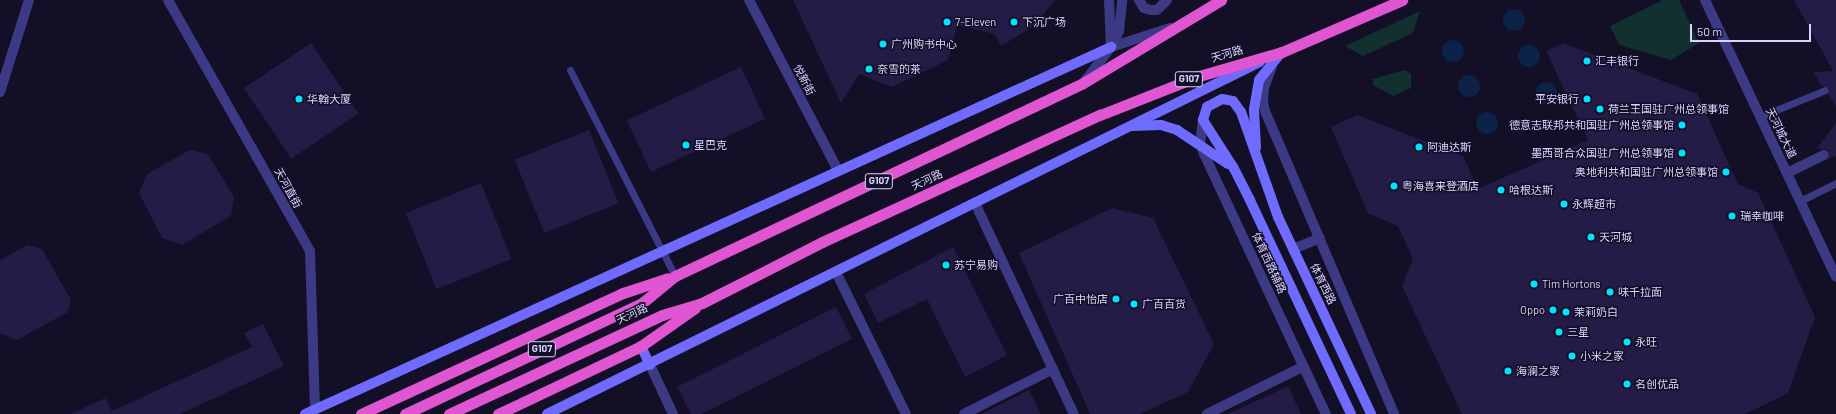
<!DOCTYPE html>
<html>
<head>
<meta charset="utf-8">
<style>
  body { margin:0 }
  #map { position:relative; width:1836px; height:414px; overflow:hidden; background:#130f26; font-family:Barlow,"Noto Sans SC",sans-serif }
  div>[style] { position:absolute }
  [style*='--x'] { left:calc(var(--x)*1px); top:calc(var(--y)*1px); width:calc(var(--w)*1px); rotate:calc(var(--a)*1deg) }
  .green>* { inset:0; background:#12302f }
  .water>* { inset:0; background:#0c2248 }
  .round { border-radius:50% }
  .building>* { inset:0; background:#241b47; transform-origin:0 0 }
  .service>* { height:7px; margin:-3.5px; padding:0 3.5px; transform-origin:3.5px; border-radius:3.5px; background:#3d3a85 }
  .pedestrian>* { height:10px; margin:-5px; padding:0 5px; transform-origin:5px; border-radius:5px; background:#3d3a85 }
  .minor>* { height:10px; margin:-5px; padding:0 5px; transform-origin:5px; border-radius:5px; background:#3d3a85 }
  .tertiary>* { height:10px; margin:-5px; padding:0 5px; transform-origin:5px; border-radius:5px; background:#3d3a85 }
  .secondary>* { height:10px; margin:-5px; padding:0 5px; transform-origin:5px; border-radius:5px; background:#6f6bff }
  .trunk>* { height:11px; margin:-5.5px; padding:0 5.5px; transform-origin:5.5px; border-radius:5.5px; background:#e055d1 }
  .dots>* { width:11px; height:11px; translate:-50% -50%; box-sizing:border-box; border:2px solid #130f26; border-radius:50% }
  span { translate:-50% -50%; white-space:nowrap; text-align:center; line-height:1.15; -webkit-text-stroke:3px #130f26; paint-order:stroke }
  .shield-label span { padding:1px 3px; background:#130f26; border:1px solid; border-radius:3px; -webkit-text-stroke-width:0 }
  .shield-label { font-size:10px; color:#d9d4ff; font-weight:700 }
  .poi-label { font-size:11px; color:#d9d4ff }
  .left { translate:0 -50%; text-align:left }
  .right { translate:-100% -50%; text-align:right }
  .street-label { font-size:11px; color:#d9d4ff }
  .scale { position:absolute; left:1690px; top:24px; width:121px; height:18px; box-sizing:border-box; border:2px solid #d9d4ff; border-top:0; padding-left:5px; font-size:12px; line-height:14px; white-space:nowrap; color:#d9d4ff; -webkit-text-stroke:3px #130f26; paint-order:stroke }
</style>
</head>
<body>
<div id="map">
  <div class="green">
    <div style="clip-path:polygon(1663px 0,1679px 0,1699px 43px,1671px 60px,1619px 45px,1610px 26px)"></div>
    <div style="clip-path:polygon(1420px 11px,1413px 33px,1363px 56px,1345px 46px)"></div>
    <div style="clip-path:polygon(1405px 70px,1411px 74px,1411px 88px,1393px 96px,1373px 85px,1373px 79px)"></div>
  </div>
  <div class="water">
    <div class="round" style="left:1503px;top:9px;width:22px;height:22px"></div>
    <div class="round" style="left:1442px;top:40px;width:22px;height:22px"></div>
    <div class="round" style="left:1518px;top:45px;width:22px;height:22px"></div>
    <div class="round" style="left:1458px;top:75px;width:22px;height:22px"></div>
    <div class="round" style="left:1535px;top:82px;width:22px;height:22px"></div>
    <div class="round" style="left:1476px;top:112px;width:22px;height:22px"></div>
  </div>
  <div class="building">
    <div style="clip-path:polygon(793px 0,1055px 0,1035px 25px,1001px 46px,995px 34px,957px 25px,948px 60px,892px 87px,859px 74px,841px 103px)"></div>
    <div style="clip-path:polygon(1794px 0,1836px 0,1836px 107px,1828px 94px,1829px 88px,1822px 86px,1813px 72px,1833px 71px)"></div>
    <div style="left:311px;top:43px;width:85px;height:81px;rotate:56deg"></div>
    <div style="clip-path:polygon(1563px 43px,1697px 94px,1738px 184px,1758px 193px,1815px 317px,1788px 393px,1745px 414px,1462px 414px,1402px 286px,1413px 259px,1398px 226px,1368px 213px,1331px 127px,1357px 115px,1463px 156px,1478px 189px,1588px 140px,1546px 51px)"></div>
    <div style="left:741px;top:67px;width:57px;height:126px;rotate:65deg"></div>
    <div style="clip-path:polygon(1836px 123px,1836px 156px,1829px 159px,1828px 150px,1817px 148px)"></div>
    <div style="left:589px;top:130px;width:79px;height:80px;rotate:68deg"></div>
    <div style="clip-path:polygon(190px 150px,208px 154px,234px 197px,231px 216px,182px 245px,162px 238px,139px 193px,147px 174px)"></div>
    <div style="left:481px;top:183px;width:82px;height:81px;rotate:68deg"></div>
    <div style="clip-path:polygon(1112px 208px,1153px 218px,1214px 344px,1188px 392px,1140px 414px,1090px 414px,1019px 253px)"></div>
    <div style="clip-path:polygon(28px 245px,42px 249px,71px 300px,68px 312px,17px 340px,0 333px,0 260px)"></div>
    <div style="clip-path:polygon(953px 247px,1007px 355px,965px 377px,927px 299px,878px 323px,864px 294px)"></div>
    <div style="clip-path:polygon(836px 307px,852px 339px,702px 414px,691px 414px,677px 387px)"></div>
    <div style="clip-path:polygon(263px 324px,284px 366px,180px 414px,71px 414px,105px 398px,112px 411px,252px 347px,244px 333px)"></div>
    <div style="clip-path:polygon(1288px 386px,1301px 414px,1228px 414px)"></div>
    <div style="clip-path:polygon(1029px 390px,1041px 414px,981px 414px)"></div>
  </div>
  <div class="service">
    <div style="--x:570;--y:70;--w:231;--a:63"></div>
    <div style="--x:1759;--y:117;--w:71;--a:-22.2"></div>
    <div style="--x:1800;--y:201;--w:40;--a:-26.6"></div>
  </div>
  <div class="pedestrian">
    <div style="--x:1787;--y:173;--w:41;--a:-25.9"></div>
  </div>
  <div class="minor">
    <div style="--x:168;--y:0;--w:288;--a:60.5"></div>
    <div style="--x:310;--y:251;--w:158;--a:88.2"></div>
    <div style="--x:749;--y:0;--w:192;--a:62.4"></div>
    <div style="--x:1109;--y:0;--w:47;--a:87.6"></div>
    <div style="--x:1272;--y:66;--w:23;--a:110"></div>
    <div style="--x:1264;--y:88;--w:15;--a:94"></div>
    <div style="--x:1263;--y:103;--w:8;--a:76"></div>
    <div style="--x:1265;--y:111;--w:329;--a:66.9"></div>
    <div style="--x:0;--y:92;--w:96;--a:-72.5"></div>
    <div style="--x:1203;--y:120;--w:23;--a:97"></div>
    <div style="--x:1200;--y:143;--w:12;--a:70"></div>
    <div style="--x:1204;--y:154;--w:287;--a:64.9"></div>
    <div style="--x:975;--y:203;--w:233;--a:64.9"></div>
    <div style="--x:1293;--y:249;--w:29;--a:-22"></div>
    <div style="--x:836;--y:272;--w:158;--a:63.8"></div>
    <div style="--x:650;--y:365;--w:54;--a:64.9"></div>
    <div style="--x:964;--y:414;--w:100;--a:-26.8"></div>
    <div style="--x:1207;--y:414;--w:108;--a:-26.3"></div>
  </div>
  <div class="tertiary">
    <div style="--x:1139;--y:0;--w:9;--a:58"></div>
    <div style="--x:1144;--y:8;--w:7;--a:16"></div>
    <div style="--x:1151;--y:10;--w:6;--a:0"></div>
    <div style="--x:1157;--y:10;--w:14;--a:-45"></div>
    <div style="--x:1705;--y:0;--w:306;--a:64.7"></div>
    <div style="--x:1111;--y:47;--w:62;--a:-17.9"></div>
    <div style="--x:1085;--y:81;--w:43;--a:-52.6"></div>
    <div style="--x:1111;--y:47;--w:18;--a:-63"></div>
    <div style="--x:1119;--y:31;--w:31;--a:-84"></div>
  </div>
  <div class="secondary">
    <div style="--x:1133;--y:126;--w:28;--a:-2"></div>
    <div style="--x:1161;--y:125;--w:17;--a:17"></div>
    <div style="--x:1177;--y:130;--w:61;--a:33.7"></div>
    <div style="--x:1256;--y:148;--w:39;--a:-93"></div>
    <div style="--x:1254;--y:109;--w:29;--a:-80"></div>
    <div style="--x:1259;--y:80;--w:36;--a:-51"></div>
    <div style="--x:641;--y:346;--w:21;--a:65"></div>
    <div style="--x:305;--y:414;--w:886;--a:-24.48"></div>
    <div style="--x:547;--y:414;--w:795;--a:-26.28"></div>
    <div style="--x:1351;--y:414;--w:237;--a:-115.3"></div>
    <div style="--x:1250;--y:200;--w:37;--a:-117"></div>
    <div style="--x:1233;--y:167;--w:56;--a:-122.6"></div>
    <div style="--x:1203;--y:120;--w:14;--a:-73"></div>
    <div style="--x:1207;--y:107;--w:17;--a:-28"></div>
    <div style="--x:1222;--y:99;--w:11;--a:10"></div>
    <div style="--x:1233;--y:101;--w:14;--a:54"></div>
    <div style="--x:1241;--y:112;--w:111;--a:70.6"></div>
    <div style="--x:1278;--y:217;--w:218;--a:64.7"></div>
  </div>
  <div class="trunk">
    <div style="--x:361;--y:414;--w:289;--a:-24.8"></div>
    <div style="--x:623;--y:293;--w:47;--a:-18.4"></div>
    <div style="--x:405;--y:414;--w:262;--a:-25.1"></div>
    <div style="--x:642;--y:303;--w:43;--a:-39.3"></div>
    <div style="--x:675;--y:276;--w:451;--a:-25.3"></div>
    <div style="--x:1083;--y:83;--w:161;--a:-31"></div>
    <div style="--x:449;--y:414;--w:235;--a:-24.9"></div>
    <div style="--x:662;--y:315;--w:42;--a:-16.7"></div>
    <div style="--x:702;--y:303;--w:135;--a:-26.9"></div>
    <div style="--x:822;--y:242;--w:306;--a:-24.6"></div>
    <div style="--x:1100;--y:115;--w:106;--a:-21.5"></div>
    <div style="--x:1199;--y:76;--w:86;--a:-16.1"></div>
    <div style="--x:1282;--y:52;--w:131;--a:-23.4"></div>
    <div style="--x:498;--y:414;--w:158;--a:-25.4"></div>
    <div style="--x:641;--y:346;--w:66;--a:-35.1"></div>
  </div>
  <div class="dots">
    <div style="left:947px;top:22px;background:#00e5ff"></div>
    <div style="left:1014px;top:22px;background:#00e5ff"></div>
    <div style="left:883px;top:44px;background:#00e5ff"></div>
    <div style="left:1587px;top:61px;background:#00e5ff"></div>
    <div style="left:869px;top:69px;background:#00e5ff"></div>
    <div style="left:299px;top:99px;background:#00e5ff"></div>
    <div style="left:1587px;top:99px;background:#00e5ff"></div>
    <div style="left:1600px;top:109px;background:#00e5ff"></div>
    <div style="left:1682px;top:125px;background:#00e5ff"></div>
    <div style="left:686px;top:145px;background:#00e5ff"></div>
    <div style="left:1419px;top:147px;background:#00e5ff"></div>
    <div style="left:1682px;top:153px;background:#00e5ff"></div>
    <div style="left:1726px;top:172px;background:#00e5ff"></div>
    <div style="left:1394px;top:186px;background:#00e5ff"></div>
    <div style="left:1501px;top:190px;background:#00e5ff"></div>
    <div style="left:1564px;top:204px;background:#00e5ff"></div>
    <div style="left:1732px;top:216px;background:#00e5ff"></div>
    <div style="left:1591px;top:237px;background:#00e5ff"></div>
    <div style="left:946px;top:265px;background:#00e5ff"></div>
    <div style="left:1534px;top:284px;background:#00e5ff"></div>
    <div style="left:1610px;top:292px;background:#00e5ff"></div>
    <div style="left:1116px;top:299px;background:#00e5ff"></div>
    <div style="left:1134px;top:304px;background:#00e5ff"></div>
    <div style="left:1553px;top:310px;background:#00e5ff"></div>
    <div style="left:1566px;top:312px;background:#00e5ff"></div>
    <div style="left:1559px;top:332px;background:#00e5ff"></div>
    <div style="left:1627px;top:342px;background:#00e5ff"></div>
    <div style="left:1572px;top:356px;background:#00e5ff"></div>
    <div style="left:1508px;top:371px;background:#00e5ff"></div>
    <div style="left:1627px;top:384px;background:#00e5ff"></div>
  </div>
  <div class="shield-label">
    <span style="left:1189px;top:79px">G107</span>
    <span style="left:879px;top:181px">G107</span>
    <span style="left:542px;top:349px">G107</span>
  </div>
  <div class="poi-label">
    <span class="left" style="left:955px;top:22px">7-Eleven</span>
    <span class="left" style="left:1022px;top:22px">下沉广场</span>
    <span class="left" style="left:891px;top:44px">广州购书中心</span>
    <span class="left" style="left:1595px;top:61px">汇丰银行</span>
    <span class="left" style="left:877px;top:69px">奈雪的茶</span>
    <span class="left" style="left:307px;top:99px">华翰大厦</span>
    <span class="right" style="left:1579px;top:99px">平安银行</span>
    <span class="left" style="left:1608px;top:109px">荷兰王国驻广州总领事馆</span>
    <span class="right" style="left:1674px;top:125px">德意志联邦共和国驻广州总领事馆</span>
    <span class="left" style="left:694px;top:145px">星巴克</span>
    <span class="left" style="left:1427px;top:147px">阿迪达斯</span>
    <span class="right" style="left:1674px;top:153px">墨西哥合众国驻广州总领事馆</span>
    <span class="right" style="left:1718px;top:172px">奥地利共和国驻广州总领事馆</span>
    <span class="left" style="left:1402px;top:186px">粤海喜来登酒店</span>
    <span class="left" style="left:1509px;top:190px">哈根达斯</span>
    <span class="left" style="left:1572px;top:204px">永辉超市</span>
    <span class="left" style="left:1740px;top:216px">瑞幸咖啡</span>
    <span class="left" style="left:1599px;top:237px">天河城</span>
    <span class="left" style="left:954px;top:265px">苏宁易购</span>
    <span class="left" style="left:1542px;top:284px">Tim Hortons</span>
    <span class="left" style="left:1618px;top:292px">味千拉面</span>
    <span class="right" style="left:1108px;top:299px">广百中怡店</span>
    <span class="left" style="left:1142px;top:304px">广百百货</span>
    <span class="right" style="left:1545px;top:310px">Oppo</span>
    <span class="left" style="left:1574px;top:312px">茉莉奶白</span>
    <span class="left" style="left:1567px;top:332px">三星</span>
    <span class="left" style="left:1635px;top:342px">永旺</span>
    <span class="left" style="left:1580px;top:356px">小米之家</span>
    <span class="left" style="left:1516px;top:371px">海澜之家</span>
    <span class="left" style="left:1635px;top:384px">名创优品</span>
  </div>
  <div class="street-label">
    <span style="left:1227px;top:54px;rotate:-16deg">天河路</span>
    <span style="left:804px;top:80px;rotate:62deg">悦新街</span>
    <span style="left:1781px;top:133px;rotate:64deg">天河城大道</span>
    <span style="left:927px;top:180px;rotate:-25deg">天河路</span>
    <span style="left:288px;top:188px;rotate:61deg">天河直街</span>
    <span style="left:1269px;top:263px;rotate:65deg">体育西路辅路</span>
    <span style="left:1323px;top:284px;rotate:64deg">体育西路</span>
    <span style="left:632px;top:314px;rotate:-25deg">天河路</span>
  </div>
  <div class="scale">50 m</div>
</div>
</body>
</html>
